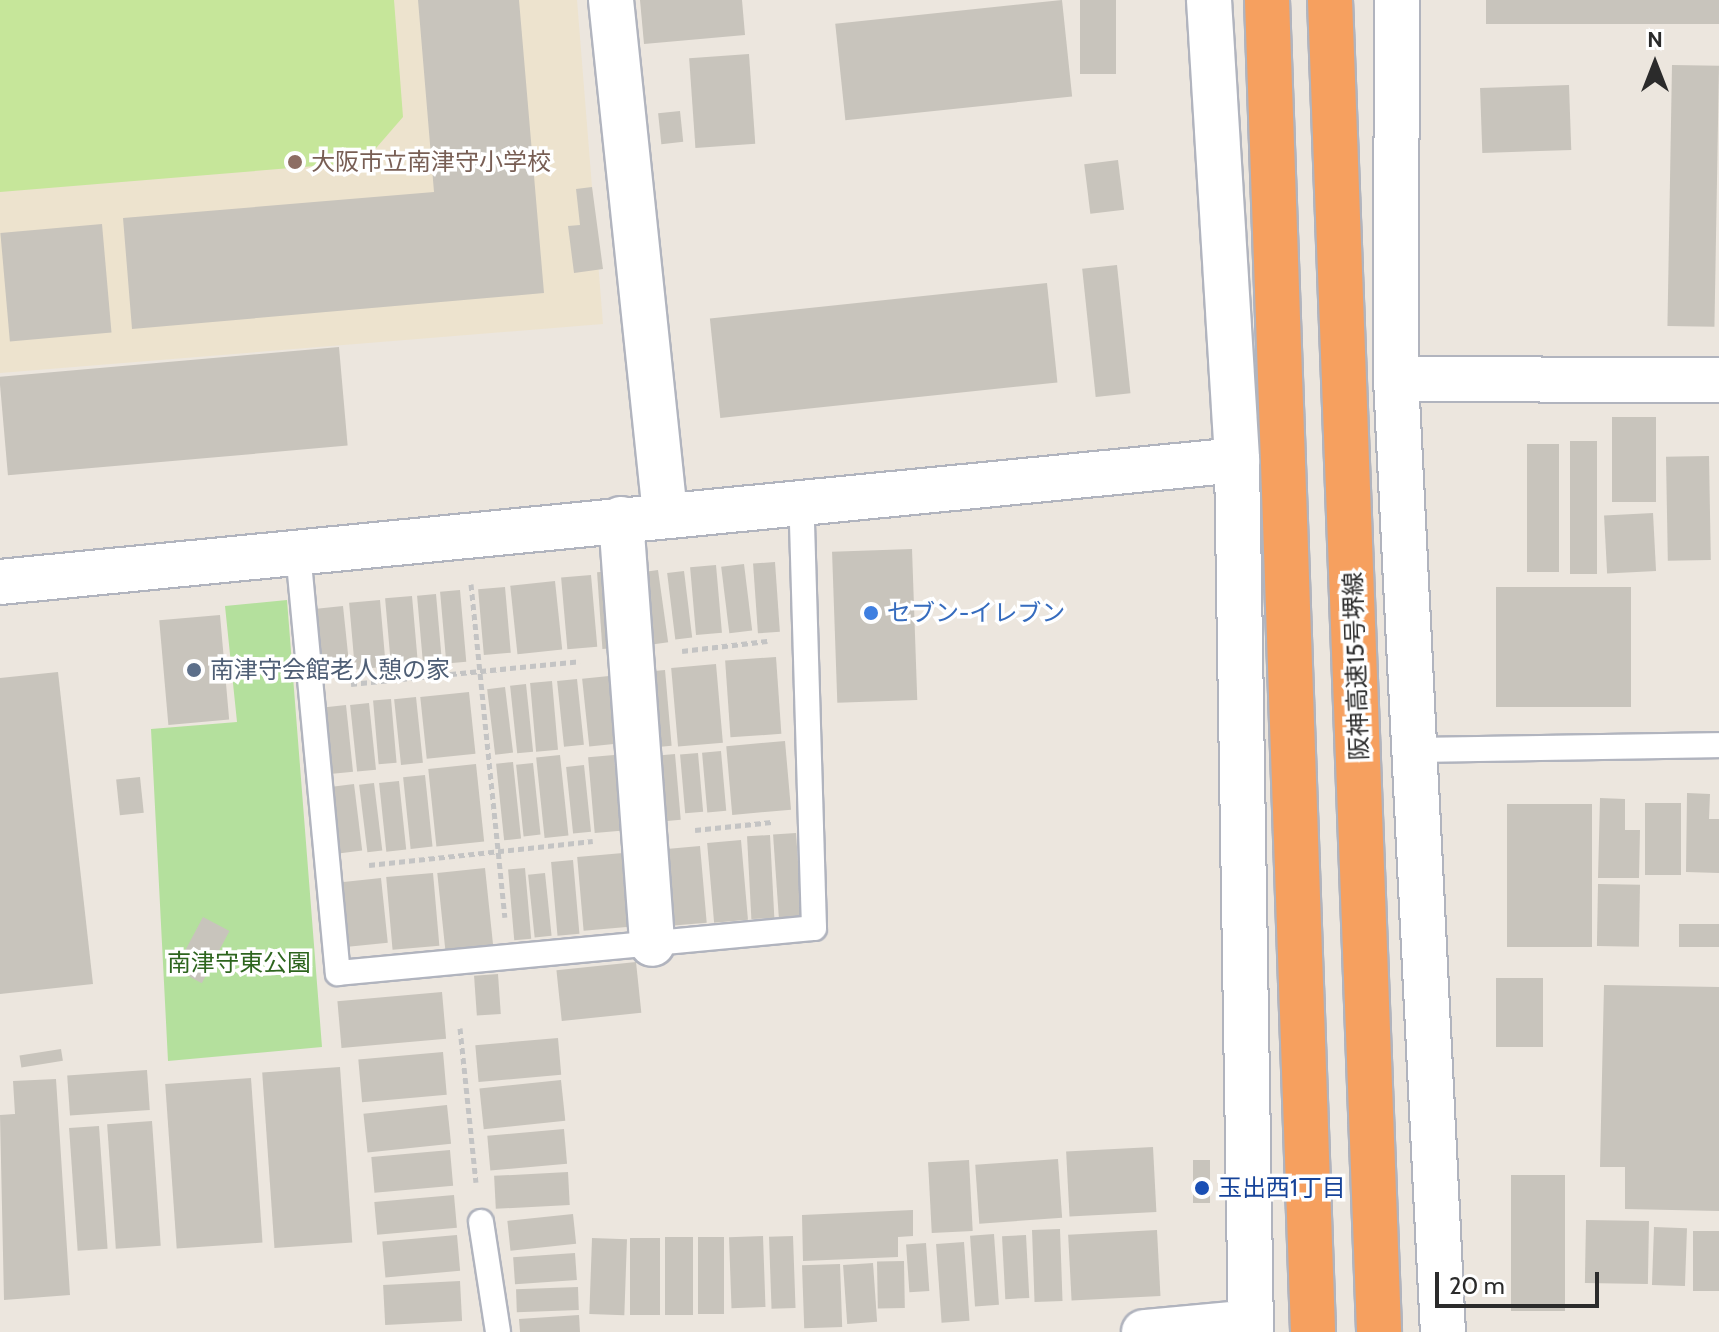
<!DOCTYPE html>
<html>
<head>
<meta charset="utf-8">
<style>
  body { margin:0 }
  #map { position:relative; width:1719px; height:1332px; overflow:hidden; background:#ece6de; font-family:Cabin,"Noto Sans JP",sans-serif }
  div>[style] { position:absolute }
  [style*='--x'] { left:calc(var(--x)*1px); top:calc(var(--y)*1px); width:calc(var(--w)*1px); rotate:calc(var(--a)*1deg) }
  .education>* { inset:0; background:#ede3ce }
  .green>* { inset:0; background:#b4e09d }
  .pitch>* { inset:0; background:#c6e69a }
  .building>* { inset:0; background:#c8c4bc; transform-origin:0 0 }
  .path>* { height:5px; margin-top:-2.5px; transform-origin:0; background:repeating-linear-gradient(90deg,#c4c4c4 0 6px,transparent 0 10px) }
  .roads { filter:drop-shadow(2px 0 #b1b4be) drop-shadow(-2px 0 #b1b4be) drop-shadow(0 2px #b1b4be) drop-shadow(0 -2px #b1b4be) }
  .lane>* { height:24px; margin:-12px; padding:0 12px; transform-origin:12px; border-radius:12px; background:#fff }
  .street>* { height:44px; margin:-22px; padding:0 22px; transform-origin:22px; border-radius:22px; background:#fff }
  .secondary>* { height:44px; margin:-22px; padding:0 22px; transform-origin:22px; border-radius:22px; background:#fff }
  .highway>* { height:44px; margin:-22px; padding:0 22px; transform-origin:22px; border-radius:22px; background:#f6a05f }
  .dots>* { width:22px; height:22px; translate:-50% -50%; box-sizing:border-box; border:4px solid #fff; border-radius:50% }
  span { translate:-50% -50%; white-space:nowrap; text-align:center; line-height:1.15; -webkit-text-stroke:7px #fff; paint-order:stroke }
  .education-label { font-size:24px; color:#785e54 }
  .left { translate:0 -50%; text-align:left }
  .shop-label { font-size:24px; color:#366cbe }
  .street-label { font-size:24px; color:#2b2b2b }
  .service-label { font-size:24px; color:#4e5e75 }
  .park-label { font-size:24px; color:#2d651e }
  .transit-label { font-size:24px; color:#164399 }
  .north { position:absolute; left:1615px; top:24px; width:80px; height:80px; -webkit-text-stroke:6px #fff; paint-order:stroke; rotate:0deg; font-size:22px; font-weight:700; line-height:32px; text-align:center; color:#2b2b2b }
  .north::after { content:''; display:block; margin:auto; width:28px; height:36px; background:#2b2b2b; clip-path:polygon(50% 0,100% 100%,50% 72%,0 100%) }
  .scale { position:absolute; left:1435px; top:1272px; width:164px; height:36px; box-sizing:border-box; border:4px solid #2b2b2b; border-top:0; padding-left:10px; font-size:24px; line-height:28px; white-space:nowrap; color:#2b2b2b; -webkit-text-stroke:6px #fff; paint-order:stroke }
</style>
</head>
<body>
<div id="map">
  <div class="education">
    <div style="clip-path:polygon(0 0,577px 0,603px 324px,0 373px)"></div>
  </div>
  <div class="green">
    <div style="clip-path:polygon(287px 600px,322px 1047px,168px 1061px,151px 729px,237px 722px,225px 606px)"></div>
  </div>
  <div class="pitch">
    <div style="clip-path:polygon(0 0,394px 0,403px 117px,364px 162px,0 192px)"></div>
  </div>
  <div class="building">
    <div style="clip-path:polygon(418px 0,519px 0,544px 293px,132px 329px,123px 218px,434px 192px)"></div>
    <div style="clip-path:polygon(640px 0,742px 0,745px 35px,644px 44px)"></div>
    <div style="left:1062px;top:0;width:97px;height:228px;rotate:84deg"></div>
    <div style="left:1080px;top:0;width:36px;height:74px"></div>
    <div style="left:1486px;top:0;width:233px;height:24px"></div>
    <div style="left:749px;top:54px;width:90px;height:60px;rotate:86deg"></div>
    <div style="left:1672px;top:65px;width:47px;height:261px;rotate:1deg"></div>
    <div style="left:1569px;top:85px;width:65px;height:89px;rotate:88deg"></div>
    <div style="left:680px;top:111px;width:31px;height:22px;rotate:84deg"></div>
    <div style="left:1118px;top:160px;width:50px;height:34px;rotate:83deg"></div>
    <div style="clip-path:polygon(592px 187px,603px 269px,574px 273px,568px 226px,580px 225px,576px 189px)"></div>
    <div style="left:102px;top:224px;width:109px;height:102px;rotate:85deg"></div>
    <div style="left:1117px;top:265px;width:129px;height:35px;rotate:84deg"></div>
    <div style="left:1047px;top:283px;width:100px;height:339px;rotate:84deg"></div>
    <div style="left:339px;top:347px;width:99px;height:341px;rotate:85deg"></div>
    <div style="left:1612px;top:417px;width:44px;height:85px"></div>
    <div style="left:1570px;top:441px;width:27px;height:133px"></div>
    <div style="left:1559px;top:444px;width:128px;height:32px;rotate:90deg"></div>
    <div style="left:1709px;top:456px;width:104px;height:43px;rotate:89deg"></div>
    <div style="left:1653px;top:513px;width:58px;height:49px;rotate:87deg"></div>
    <div style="left:912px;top:549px;width:151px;height:80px;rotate:88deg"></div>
    <div style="left:775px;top:562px;width:70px;height:22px;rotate:86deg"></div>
    <div style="left:744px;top:564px;width:67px;height:23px;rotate:83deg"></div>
    <div style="left:716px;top:565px;width:68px;height:26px;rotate:85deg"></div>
    <div style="left:658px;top:570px;width:73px;height:25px;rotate:82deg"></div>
    <div style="left:615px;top:571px;width:77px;height:18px;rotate:86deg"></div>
    <div style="left:684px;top:571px;width:67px;height:17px;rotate:83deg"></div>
    <div style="left:591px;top:575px;width:72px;height:30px;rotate:85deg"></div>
    <div style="left:555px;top:581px;width:69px;height:45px;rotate:84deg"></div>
    <div style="left:505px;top:587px;width:66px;height:27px;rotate:85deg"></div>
    <div style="left:1496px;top:587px;width:135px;height:120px"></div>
    <div style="left:460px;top:590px;width:72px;height:20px;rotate:85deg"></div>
    <div style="left:436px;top:594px;width:71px;height:19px;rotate:85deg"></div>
    <div style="left:412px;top:596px;width:71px;height:27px;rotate:85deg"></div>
    <div style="left:380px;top:600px;width:67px;height:31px;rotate:85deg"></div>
    <div style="left:343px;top:606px;width:65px;height:29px;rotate:84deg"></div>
    <div style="left:220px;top:615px;width:105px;height:61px;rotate:85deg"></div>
    <div style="left:776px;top:657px;width:77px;height:51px;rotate:86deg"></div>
    <div style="left:716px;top:664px;width:79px;height:45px;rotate:85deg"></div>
    <div style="left:665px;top:670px;width:76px;height:22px;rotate:85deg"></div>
    <div style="clip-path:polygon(58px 672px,93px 984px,0 994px,0 678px)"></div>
    <div style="left:609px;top:676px;width:68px;height:27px;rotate:84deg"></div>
    <div style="left:577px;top:679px;width:66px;height:20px;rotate:84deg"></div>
    <div style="left:552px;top:681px;width:69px;height:22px;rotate:85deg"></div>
    <div style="left:526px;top:684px;width:68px;height:16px;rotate:84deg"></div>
    <div style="left:505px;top:687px;width:66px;height:18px;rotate:83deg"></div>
    <div style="left:469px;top:692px;width:62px;height:49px;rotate:84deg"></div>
    <div style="left:416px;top:697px;width:66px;height:22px;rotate:84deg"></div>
    <div style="left:391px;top:699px;width:64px;height:18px;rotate:85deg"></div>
    <div style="left:369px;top:703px;width:67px;height:19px;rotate:84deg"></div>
    <div style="left:346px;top:705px;width:67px;height:23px;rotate:84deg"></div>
    <div style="left:785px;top:741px;width:69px;height:59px;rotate:85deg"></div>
    <div style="left:721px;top:751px;width:60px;height:19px;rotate:85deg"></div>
    <div style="left:698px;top:753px;width:59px;height:18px;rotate:85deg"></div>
    <div style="left:675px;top:754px;width:66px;height:25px;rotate:85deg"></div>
    <div style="left:560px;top:755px;width:81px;height:24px;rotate:84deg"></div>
    <div style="left:614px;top:755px;width:76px;height:26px;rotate:85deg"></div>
    <div style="left:513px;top:762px;width:77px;height:17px;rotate:84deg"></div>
    <div style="left:533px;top:763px;width:72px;height:17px;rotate:84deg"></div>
    <div style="left:476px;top:764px;width:78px;height:48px;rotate:84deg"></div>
    <div style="left:584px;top:765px;width:67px;height:18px;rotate:84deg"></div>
    <div style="left:425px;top:775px;width:72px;height:22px;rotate:84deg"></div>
    <div style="left:140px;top:777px;width:36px;height:24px;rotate:84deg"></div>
    <div style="left:399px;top:781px;width:69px;height:20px;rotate:84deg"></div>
    <div style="left:374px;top:783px;width:68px;height:15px;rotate:83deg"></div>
    <div style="left:354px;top:784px;width:67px;height:26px;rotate:83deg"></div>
    <div style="clip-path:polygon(1687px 793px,1710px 794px,1709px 819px,1719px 819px,1719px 873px,1686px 872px)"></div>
    <div style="clip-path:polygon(1600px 798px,1625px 799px,1625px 830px,1640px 830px,1639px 878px,1598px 878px)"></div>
    <div style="left:1645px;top:803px;width:36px;height:72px"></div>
    <div style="left:1592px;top:804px;width:143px;height:85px;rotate:90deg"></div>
    <div style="left:796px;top:833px;width:84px;height:23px;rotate:86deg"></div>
    <div style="left:770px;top:835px;width:83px;height:23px;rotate:87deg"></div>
    <div style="left:741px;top:840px;width:80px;height:34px;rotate:85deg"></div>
    <div style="left:700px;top:846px;width:77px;height:42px;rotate:85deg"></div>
    <div style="left:623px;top:853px;width:74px;height:46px;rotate:85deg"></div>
    <div style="left:573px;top:860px;width:74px;height:22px;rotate:85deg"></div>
    <div style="left:485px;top:868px;width:78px;height:48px;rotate:84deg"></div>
    <div style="left:525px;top:868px;width:71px;height:17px;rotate:85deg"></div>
    <div style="left:433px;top:873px;width:73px;height:47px;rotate:85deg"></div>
    <div style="left:545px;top:873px;width:63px;height:17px;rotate:84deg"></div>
    <div style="left:381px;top:878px;width:65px;height:40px;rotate:84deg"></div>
    <div style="left:1598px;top:884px;width:42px;height:62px;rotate:1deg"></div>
    <div style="left:203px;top:917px;width:30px;height:59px;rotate:28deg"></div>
    <div style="left:1679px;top:924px;width:40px;height:23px"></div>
    <div style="left:636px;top:962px;width:51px;height:80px;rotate:84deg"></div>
    <div style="left:498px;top:974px;width:40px;height:24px;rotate:86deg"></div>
    <div style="left:1496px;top:978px;width:47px;height:69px"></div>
    <div style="clip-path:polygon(1604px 985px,1719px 987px,1719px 1211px,1625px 1209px,1625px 1167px,1600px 1167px)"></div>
    <div style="left:442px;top:992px;width:47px;height:105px;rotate:85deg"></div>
    <div style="left:558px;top:1038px;width:37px;height:83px;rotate:85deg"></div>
    <div style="left:61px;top:1049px;width:12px;height:42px;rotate:81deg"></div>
    <div style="left:443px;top:1052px;width:43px;height:85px;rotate:85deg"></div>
    <div style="left:340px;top:1067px;width:176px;height:78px;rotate:86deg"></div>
    <div style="left:147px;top:1070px;width:40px;height:80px;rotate:86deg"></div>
    <div style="left:251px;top:1078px;width:165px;height:86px;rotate:86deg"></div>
    <div style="clip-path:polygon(56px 1079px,70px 1295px,4px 1300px,0 1115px,15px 1114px,13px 1081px)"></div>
    <div style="left:561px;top:1080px;width:41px;height:82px;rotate:84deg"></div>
    <div style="left:447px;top:1105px;width:39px;height:84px;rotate:84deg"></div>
    <div style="left:152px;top:1121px;width:125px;height:45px;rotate:86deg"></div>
    <div style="left:99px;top:1126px;width:123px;height:30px;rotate:86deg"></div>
    <div style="left:564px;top:1129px;width:35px;height:77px;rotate:85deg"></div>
    <div style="left:1153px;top:1147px;width:65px;height:87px;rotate:87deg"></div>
    <div style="left:450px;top:1150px;width:36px;height:79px;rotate:85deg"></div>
    <div style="left:1058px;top:1159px;width:59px;height:83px;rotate:86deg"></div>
    <div style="left:969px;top:1160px;width:71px;height:41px;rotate:87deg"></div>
    <div style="left:1193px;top:1160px;width:17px;height:43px"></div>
    <div style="left:568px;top:1172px;width:33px;height:74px;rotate:87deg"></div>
    <div style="left:1511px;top:1175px;width:54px;height:136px"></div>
    <div style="left:454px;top:1195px;width:33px;height:80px;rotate:85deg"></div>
    <div style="clip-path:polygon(913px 1210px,913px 1236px,898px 1237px,898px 1257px,803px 1261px,802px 1215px)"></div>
    <div style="left:573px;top:1214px;width:30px;height:66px;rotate:84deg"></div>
    <div style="left:1586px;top:1220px;width:63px;height:63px;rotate:1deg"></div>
    <div style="left:1654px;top:1227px;width:33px;height:58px;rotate:2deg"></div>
    <div style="left:1060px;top:1229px;width:72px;height:28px;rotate:88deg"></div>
    <div style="left:1157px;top:1230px;width:66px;height:89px;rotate:87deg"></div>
    <div style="left:1693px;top:1231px;width:26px;height:60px"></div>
    <div style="left:994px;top:1234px;width:71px;height:24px;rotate:86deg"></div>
    <div style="left:457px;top:1235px;width:36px;height:75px;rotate:85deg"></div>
    <div style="left:1026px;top:1235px;width:63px;height:24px;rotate:87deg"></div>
    <div style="left:763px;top:1236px;width:71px;height:34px;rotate:88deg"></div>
    <div style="left:793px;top:1236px;width:72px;height:24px;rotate:88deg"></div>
    <div style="left:665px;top:1237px;width:28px;height:78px"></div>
    <div style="left:698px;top:1237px;width:26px;height:77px"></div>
    <div style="left:592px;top:1238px;width:35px;height:76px;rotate:2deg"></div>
    <div style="left:630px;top:1238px;width:30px;height:77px"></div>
    <div style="left:964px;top:1242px;width:79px;height:28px;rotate:86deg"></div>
    <div style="left:926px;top:1243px;width:48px;height:20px;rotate:86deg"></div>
    <div style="left:575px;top:1253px;width:27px;height:62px;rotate:86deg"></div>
    <div style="left:904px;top:1261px;width:47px;height:27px;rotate:89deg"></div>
    <div style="left:873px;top:1263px;width:59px;height:30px;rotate:86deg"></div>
    <div style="left:840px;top:1264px;width:63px;height:38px;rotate:88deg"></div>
    <div style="left:460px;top:1281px;width:40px;height:77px;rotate:87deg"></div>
    <div style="left:578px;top:1287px;width:23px;height:62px;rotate:88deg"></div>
    <div style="clip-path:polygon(579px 1315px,580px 1332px,520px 1332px,519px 1319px)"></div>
  </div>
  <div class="path">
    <div style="--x:471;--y:584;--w:335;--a:84.2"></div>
    <div style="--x:682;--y:651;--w:86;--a:-6.7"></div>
    <div style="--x:351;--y:684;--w:230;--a:-5.7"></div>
    <div style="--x:695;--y:830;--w:77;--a:-5.9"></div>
    <div style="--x:369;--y:865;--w:225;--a:-6.1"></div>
    <div style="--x:460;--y:1028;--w:155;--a:84.1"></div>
  </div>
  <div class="roads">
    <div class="lane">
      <div style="--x:298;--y:552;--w:423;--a:84.6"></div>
      <div style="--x:338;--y:973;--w:478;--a:-5.4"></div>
      <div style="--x:814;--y:928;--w:426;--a:-91.7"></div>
      <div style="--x:1413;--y:750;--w:306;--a:-0.9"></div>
      <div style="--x:481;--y:1222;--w:111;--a:81.2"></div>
    </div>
    <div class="street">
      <div style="--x:611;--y:0;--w:517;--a:84"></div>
      <div style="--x:1396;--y:379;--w:323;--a:0.2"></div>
      <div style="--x:621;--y:519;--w:426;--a:85.8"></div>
      <div style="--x:1144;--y:1332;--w:107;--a:-5.3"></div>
    </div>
    <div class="secondary">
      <div style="--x:1209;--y:0;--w:461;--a:86.5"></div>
      <div style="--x:1237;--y:460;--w:872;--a:89.08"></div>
      <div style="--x:1397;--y:0;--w:379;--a:90.2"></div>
      <div style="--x:1396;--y:379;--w:954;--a:87.18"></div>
      <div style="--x:0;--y:582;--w:1243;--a:-5.63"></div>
    </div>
    <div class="highway">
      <div style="--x:1267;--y:0;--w:1333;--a:88.02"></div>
      <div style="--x:1330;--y:0;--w:1333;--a:87.89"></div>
    </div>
  </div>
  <div class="dots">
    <div style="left:295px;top:162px;background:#8d6e63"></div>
    <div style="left:871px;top:613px;background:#3f7fe0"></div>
    <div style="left:194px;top:670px;background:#5c6f8a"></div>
    <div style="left:1202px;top:1188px;background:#1a4fb4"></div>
  </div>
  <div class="education-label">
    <span class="left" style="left:311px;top:162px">大阪市立南津守小学校</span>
  </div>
  <div class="shop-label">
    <span class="left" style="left:887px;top:613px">セブン-イレブン</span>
  </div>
  <div class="street-label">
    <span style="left:1356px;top:666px;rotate:-92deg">阪神高速15号堺線</span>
  </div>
  <div class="service-label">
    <span class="left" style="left:210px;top:670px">南津守会館老人憩の家</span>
  </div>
  <div class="park-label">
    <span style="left:239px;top:963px">南津守東公園</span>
  </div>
  <div class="transit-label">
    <span class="left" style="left:1218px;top:1188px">玉出西1丁目</span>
  </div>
  <div class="north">N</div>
  <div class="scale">20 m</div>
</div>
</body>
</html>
